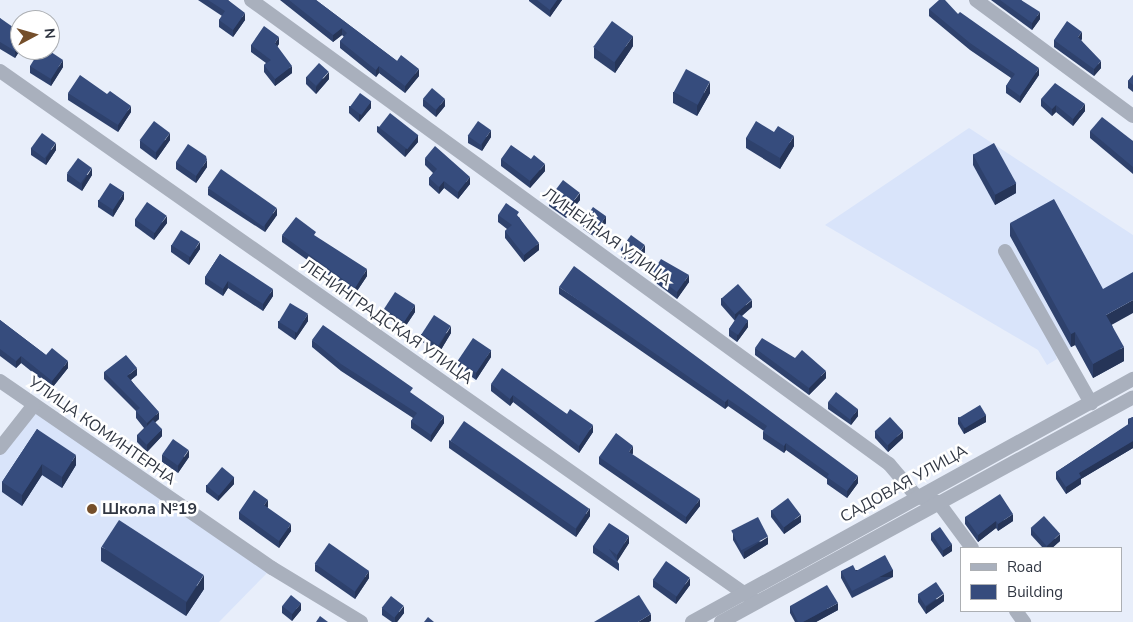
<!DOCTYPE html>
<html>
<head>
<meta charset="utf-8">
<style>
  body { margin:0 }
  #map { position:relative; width:1133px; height:622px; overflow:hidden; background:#e8eefa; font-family:"Nunito Sans",sans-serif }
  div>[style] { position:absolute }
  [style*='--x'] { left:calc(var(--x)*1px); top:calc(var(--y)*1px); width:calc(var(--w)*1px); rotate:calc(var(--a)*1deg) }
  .built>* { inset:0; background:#d9e4fa }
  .minor>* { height:14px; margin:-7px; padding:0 7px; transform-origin:7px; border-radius:7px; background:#a9b0bd }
  .wall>* { inset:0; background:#2e416c }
  .shaded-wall>* { inset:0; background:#263558; transform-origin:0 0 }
  .building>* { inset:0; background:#364c7d; transform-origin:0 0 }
  .dots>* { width:14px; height:14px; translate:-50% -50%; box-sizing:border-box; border:2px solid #fff; border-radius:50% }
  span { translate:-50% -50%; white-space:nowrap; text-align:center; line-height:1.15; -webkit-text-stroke:5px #fff; paint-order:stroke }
  .street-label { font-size:16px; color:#303642 }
  .poi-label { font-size:16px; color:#303642; font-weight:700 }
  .left { translate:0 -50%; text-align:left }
  .legend { position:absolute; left:960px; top:547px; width:162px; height:65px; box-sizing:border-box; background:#fff; border:1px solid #acafb3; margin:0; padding:6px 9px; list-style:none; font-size:15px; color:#303642 }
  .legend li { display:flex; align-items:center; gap:10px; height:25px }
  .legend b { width:25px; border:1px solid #acafb3 }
  .north { position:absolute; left:10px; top:10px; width:50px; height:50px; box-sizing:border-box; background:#fff; border:1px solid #acafb3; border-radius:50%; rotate:84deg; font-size:14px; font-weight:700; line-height:20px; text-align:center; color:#303642 }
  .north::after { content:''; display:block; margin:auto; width:18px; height:22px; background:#754f2b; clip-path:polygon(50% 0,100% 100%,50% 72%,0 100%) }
</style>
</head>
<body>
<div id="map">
  <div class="built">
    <div style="clip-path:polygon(969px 128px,1133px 235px,1133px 313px,1056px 356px,1057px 359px,1047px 365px,1038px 350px,825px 225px)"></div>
    <div style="clip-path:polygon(33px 406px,272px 568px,219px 622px,0 622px,0 449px)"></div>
  </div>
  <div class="minor">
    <div style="--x:251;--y:0;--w:789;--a:36.03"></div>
    <div style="--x:889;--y:464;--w:43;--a:49.7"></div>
    <div style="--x:917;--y:497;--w:22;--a:13"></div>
    <div style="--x:938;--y:502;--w:57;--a:53.5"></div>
    <div style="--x:976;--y:0;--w:195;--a:36.5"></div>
    <div style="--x:0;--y:71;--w:922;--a:35.07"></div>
    <div style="--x:1005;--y:251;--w:175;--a:60.5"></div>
    <div style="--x:0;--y:381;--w:330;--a:34.5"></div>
    <div style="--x:272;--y:568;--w:104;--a:31.2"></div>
    <div style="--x:0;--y:448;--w:53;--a:-51.8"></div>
    <div style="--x:1016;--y:611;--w:14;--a:54"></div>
    <div style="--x:692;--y:622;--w:504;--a:-28.86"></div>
    <div style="--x:721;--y:622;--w:469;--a:-28.6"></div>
  </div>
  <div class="wall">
    <div style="clip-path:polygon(198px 0,228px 0,245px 20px,233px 37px,219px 27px,219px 20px,222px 16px)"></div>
    <div style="clip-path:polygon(280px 0,316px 0,397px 61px,419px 76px,405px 93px,379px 73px,376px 77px,340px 48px,340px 41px,344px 37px,342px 35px,333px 42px)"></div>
    <div style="clip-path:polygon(529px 0,562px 0,550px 17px,529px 1px)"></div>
    <div style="clip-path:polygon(991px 0,1021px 0,1040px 19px,1032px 30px)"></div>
    <div style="clip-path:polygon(929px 9px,958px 14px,1039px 75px,1020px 103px,1006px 93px,1006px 86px,1011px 78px,970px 50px,929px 16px)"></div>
    <div style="clip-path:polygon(0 18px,20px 50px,15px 58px,0 49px)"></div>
    <div style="clip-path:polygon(1082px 39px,1081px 40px,1101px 68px,1094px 76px,1054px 47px,1054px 40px)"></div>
    <div style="clip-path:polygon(279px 44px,277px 46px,292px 73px,275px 86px,264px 72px,264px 65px,266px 63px,251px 52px,251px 45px)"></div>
    <div style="clip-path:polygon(633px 46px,615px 73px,594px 58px,594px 48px)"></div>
    <div style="clip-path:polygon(30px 66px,63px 67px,51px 86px,30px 73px)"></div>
    <div style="clip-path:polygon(1133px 75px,1133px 92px,1128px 88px,1128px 81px)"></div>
    <div style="clip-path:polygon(306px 77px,329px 79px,316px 94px,306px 84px)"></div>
    <div style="clip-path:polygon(673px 92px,710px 93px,697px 116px,673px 103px)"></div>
    <div style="clip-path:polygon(68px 93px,131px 112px,118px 132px,68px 100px)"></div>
    <div style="clip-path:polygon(423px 99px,445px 106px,436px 117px,423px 106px)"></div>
    <div style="clip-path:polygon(1041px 99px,1085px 111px,1073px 126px,1056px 112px,1052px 116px,1041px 106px)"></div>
    <div style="clip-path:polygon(349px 106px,371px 108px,359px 122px,349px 113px)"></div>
    <div style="clip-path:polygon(377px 126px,418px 142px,405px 157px,377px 132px)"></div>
    <div style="clip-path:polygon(1090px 131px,1133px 141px,1133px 174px,1090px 138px)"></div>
    <div style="clip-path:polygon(774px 132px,794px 146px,780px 169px,746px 148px,746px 138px)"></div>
    <div style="clip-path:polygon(468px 136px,491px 137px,482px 151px,468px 143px)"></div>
    <div style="clip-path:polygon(170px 140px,156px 160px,140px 148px,140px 141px)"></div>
    <div style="clip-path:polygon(31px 148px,56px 150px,46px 165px,31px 155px)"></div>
    <div style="clip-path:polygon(973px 154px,1016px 193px,995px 205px,973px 165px)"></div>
    <div style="clip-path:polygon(425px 158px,470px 184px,458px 199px,444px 188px,439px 194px,429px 185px,429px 178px,433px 173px,425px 165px)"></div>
    <div style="clip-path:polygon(501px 159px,545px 171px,530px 188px,501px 166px)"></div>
    <div style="clip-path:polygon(176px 162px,207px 167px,196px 183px,176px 169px)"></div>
    <div style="clip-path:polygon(67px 174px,92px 175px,82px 191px,67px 181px)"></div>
    <div style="clip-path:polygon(208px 188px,277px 215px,265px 232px,208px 195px)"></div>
    <div style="clip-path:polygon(124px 199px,113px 217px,98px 207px,98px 200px)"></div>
    <div style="clip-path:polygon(549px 199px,580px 200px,566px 218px,549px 206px)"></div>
    <div style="clip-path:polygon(498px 215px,519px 217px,539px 250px,524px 262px,505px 238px,505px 231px,507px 229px,498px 222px)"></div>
    <div style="clip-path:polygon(135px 219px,167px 223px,154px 240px,135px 226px)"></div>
    <div style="clip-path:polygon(583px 222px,606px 223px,596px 238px,583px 229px)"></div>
    <div style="clip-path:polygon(1010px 223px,1112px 325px,1124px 361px,1093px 378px,1075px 345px,1071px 347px,1010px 236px)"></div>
    <div style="clip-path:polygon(282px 235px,367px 276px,355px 294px,282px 242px)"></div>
    <div style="clip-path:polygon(171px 245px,200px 249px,189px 265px,171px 252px)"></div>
    <div style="clip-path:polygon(621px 250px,645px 252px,635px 266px,621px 257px)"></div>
    <div style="clip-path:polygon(220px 254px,273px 296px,263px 311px,228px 288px,223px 296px,205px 284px,205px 277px)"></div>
    <div style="clip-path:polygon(652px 273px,689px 282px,677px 299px,652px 280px)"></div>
    <div style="clip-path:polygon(559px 287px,858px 483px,847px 498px,827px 484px,827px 479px,786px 450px,784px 453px,763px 439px,763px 432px,764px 431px,728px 406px,725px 409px,559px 294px)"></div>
    <div style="clip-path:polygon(721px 298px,752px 307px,742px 316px,748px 327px,737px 342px,729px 336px,729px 329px,735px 321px,721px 305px)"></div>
    <div style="clip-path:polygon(384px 309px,415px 312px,403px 330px,384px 316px)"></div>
    <div style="clip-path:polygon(0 320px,46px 355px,68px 368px,52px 388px,21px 363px,16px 368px,0 356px)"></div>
    <div style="clip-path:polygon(278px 321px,308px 321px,295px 340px,278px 328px)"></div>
    <div style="clip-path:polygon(451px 333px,439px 353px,421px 341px,421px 334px)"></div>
    <div style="clip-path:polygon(312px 340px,444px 423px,431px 442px,411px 428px,411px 421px,413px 418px,341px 371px,312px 347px)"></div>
    <div style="clip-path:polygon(755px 348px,826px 378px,809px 395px,755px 355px)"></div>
    <div style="clip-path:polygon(491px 357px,476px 380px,458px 367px,458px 360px)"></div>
    <div style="clip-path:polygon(104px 372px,137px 375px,131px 380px,159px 419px,155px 422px,162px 436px,147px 452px,137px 442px,137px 435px,144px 428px,136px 418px,136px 411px,104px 379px)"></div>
    <div style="clip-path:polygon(491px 384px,567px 414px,593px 432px,579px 453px,513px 402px,510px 406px,491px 391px)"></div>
    <div style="clip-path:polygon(828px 402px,858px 416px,851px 425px,828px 409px)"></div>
    <div style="clip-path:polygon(958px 417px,986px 422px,964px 434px,958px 424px)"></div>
    <div style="clip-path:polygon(1133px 417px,1133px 448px,1081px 479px,1081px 484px,1066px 494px,1056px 479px,1056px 472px,1128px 425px,1128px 419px)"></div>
    <div style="clip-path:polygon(37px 429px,76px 465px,62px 488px,42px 475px,22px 506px,2px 492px,2px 482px)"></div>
    <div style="clip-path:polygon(875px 431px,903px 438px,888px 452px,875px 438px)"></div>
    <div style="clip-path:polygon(449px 440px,590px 516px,576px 537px,449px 448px)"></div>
    <div style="clip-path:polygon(633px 453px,632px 455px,700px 506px,686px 524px,599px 464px,599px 457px)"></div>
    <div style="clip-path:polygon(162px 455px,189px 457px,178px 473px,162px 462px)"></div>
    <div style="clip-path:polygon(234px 484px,218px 501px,206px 492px,206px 485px)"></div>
    <div style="clip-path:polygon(268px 507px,267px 508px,291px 531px,279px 548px,239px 519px,239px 512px)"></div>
    <div style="clip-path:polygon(771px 510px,801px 522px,784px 534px,771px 517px)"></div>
    <div style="clip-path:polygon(965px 517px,1013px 521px,998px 531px,996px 528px,978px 542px,965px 524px)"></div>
    <div style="clip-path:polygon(1031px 528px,1060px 541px,1052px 548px,1043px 548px,1031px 535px)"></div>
    <div style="clip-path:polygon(733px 533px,768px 544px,744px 559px,733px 540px)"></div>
    <div style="clip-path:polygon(931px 533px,952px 551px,943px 557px,931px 540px)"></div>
    <div style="clip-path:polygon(629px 543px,617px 561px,619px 564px,619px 571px,593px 553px,593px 546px)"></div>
    <div style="clip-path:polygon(101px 547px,204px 589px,186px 616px,101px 561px)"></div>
    <div style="clip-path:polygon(315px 564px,369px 578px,355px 599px,315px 571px)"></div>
    <div style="clip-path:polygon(841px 571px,856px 571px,893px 577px,852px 598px,841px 578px)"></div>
    <div style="clip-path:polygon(653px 580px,690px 585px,676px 604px,653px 587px)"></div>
    <div style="clip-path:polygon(918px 595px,944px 601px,926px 614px,918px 602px)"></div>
    <div style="clip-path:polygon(282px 606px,301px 610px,292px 621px,282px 613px)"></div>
    <div style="clip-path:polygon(790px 606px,838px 610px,816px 622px,795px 622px,790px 613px)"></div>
    <div style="clip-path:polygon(382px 608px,404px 613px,397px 622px,392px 622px,382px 615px)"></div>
  </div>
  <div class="shaded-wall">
    <div style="clip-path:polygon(557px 0,562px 0,550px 17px,550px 10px)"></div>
    <div style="clip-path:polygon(1040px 12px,1040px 19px,1032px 30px,1032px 23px)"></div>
    <div style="clip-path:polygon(245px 13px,245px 20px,233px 37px,233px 30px)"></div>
    <div style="clip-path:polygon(342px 28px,342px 35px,333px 42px,333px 35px)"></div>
    <div style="clip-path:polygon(1082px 32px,1082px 39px,1078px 44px,1078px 37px)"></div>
    <div style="clip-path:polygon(633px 36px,633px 46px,615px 73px,615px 62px)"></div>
    <div style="clip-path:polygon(279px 37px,279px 44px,275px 50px,275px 43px)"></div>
    <div style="clip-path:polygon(20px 44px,20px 50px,15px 58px,15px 51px)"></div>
    <div style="clip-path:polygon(63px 60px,63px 67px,51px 86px,51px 79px)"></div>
    <div style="clip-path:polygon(1101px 61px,1101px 68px,1094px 76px,1094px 69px)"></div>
    <div style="clip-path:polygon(292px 66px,292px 73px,275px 86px,275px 79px)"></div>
    <div style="clip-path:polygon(379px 66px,379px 73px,376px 77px,376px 70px)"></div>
    <div style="clip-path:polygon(1039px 68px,1039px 75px,1020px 103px,1020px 96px)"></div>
    <div style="clip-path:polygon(419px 69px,419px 76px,405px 93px,405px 86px)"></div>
    <div style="clip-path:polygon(329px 72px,329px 79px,316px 94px,316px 87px)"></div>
    <div style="clip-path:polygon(710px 82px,710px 93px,697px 116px,697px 106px)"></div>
    <div style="clip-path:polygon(445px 99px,445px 106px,436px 117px,436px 110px)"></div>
    <div style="clip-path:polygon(371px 101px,371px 108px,359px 122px,359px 115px)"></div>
    <div style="clip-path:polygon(1085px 104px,1085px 111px,1073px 126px,1073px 119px)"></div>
    <div style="clip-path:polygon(1056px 105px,1056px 112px,1052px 116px,1052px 109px)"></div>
    <div style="clip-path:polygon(131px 106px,131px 112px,118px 132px,118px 125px)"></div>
    <div style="clip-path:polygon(491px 130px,491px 137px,482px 151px,482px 144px)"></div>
    <div style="clip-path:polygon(170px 133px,170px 140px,156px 160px,156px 153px)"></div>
    <div style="clip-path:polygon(418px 135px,418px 142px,405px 157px,405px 150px)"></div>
    <div style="clip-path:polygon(794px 136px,794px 146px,780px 169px,780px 158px)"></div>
    <div style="clip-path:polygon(56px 143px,56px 150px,46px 165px,46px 158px)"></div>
    <div style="clip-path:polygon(207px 160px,207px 167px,196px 183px,196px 176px)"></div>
    <div style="clip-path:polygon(545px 164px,545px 171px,530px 188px,530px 181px)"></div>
    <div style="clip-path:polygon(92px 168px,92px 175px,82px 191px,82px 184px)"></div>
    <div style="clip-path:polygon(470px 177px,470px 184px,458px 199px,458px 192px)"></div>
    <div style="clip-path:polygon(444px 181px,444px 188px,439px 194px,439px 187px)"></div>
    <div style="clip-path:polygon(1016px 183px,1016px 193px,995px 205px,995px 194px)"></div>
    <div style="clip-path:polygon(124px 192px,124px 199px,113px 217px,113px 210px)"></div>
    <div style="clip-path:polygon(580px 193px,580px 200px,566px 218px,566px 211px)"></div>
    <div style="clip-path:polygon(277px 208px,277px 215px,265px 232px,265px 225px)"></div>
    <div style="clip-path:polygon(167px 216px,167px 223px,154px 240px,154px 233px)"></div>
    <div style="clip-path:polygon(606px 216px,606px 223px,596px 238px,596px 231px)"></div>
    <div style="clip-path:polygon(200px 242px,200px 249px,189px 265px,189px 258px)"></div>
    <div style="clip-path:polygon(539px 243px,539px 250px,524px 262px,524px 255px)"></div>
    <div style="clip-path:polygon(645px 245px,645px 252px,635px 266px,635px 259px)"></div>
    <div style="clip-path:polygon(367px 269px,367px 276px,355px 294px,355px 288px)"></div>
    <div style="clip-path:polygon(689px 275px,689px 282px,677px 299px,677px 292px)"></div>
    <div style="clip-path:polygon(228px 281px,228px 288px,223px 296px,223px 289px)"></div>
    <div style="clip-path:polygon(273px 289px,273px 296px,263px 311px,263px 304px)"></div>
    <div style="clip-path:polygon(752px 300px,752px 307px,735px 321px,735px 314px)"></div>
    <div style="clip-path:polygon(1133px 300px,1133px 313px,1106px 328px,1106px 315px)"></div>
    <div style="clip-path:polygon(415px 305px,415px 312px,403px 330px,403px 323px)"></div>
    <div style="clip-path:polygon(308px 314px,308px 321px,295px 340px,295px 333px)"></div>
    <div style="clip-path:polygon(748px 320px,748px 327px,737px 342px,737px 335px)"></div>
    <div style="clip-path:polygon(451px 326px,451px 333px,439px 353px,439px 346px)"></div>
    <div style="clip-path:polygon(1075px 332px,1075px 345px,1071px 347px,1071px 334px)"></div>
    <div style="clip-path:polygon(1124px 347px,1124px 361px,1093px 378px,1093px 364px)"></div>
    <div style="clip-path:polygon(491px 350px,491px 357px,476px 380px,476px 373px)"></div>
    <div style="clip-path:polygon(21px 356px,21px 363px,16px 368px,16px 361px)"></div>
    <div style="clip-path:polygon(68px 361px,68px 368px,52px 388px,52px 381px)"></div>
    <div style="clip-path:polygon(137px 368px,137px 375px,127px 383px,127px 376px)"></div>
    <div style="clip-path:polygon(826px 371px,826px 378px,809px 395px,809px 388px)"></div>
    <div style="clip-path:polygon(513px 395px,513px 402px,510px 406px,510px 399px)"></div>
    <div style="clip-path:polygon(728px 399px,728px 406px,725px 409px,725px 402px)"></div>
    <div style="clip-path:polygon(858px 409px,858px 416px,851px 425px,851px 418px)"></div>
    <div style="clip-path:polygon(159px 412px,159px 419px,147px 430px,147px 423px)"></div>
    <div style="clip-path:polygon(986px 415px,986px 422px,964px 434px,964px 427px)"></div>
    <div style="clip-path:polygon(444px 416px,444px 423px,431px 442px,431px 435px)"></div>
    <div style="clip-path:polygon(593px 425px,593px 432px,579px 453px,579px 446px)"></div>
    <div style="clip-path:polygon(162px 429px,162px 436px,147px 452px,147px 445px)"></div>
    <div style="clip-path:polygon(903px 431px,903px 438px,888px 452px,888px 445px)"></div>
    <div style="clip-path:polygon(1133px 441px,1133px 448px,1081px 479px,1081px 484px,1066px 494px,1066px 487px,1079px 473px)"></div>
    <div style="clip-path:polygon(786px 443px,786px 450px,784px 453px,784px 446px)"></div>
    <div style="clip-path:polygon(633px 446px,633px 453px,629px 459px,629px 452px)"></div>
    <div style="clip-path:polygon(189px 450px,189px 457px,178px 473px,178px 466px)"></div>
    <div style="clip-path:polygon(76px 455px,76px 465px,62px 488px,62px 477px)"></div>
    <div style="clip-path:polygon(42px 464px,42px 475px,22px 506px,22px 495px)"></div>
    <div style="clip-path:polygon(858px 476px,858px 483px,847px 498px,847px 491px)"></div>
    <div style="clip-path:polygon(234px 477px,234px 484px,218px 501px,218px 494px)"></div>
    <div style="clip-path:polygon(700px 499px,700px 506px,686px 524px,686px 517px)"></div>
    <div style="clip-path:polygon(268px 500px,268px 507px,264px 512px,264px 505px)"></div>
    <div style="clip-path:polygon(590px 508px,590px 516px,576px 537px,576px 529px)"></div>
    <div style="clip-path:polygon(1013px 514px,1013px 521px,998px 531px,998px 524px)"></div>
    <div style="clip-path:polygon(801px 515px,801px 522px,784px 534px,784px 527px)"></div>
    <div style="clip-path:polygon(996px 521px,996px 528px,978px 542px,978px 535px)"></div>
    <div style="clip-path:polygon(291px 524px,291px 531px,279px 548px,279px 541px)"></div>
    <div style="clip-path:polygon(1060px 534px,1060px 541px,1052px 548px,1047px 548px,1047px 546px)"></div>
    <div style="clip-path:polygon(629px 536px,629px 543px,617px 562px,617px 555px)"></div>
    <div style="clip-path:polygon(768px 537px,768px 544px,744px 559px,744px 552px)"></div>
    <div style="clip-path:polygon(952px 544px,952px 551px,943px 557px,943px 550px)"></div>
    <div style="left:893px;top:570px;width:7px;height:46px;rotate:90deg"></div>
    <div style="clip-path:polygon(369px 571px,369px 578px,355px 599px,355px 592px)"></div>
    <div style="clip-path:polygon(204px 575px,204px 589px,186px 616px,186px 603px)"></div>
    <div style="clip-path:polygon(690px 578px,690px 585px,676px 604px,676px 597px)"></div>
    <div style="clip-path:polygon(944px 594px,944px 601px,926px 614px,926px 607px)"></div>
    <div style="clip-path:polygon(301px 603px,301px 610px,292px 621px,292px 614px)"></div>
    <div style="clip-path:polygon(838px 603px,838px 610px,816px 622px,803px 622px)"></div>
    <div style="clip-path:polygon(404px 606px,404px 613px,397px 622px,395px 622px,395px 617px)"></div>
    <div style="clip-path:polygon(651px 614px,651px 621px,649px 622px,638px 622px)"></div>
  </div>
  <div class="building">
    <div style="clip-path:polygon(208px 0,228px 0,245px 13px,233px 30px,219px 20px,225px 11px)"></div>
    <div style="clip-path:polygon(289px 0,316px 0,397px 61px,401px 55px,419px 69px,405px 86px,379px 66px,376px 70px,340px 41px,347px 33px,342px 28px,333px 35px)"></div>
    <div style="clip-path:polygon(537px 0,557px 0,550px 10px)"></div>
    <div style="clip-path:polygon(939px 0,945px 0,958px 14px,960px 12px,1039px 68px,1020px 96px,1006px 86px,1015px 74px,970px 43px,929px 9px)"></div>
    <div style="clip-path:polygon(1000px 0,1021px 0,1040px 12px,1032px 23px)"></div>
    <div style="clip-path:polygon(0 18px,20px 32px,20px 44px,15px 51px,0 42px)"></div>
    <div style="left:612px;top:21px;width:26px;height:32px;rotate:36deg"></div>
    <div style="clip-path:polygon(1067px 21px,1082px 32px,1078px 37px,1101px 61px,1094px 69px,1054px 40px)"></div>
    <div style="clip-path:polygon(264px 26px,279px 37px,275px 43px,292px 66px,275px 79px,264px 65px,271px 60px,251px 45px)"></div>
    <div style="clip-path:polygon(40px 50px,48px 50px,63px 60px,51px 79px,30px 66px)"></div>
    <div style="left:319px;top:63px;width:13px;height:19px;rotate:42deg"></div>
    <div style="left:686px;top:69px;width:27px;height:26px;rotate:28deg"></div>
    <div style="clip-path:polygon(80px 75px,107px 94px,110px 91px,131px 106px,118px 125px,68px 93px)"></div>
    <div style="clip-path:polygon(1133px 75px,1133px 85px,1128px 81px)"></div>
    <div style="clip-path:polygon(1055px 83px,1085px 104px,1073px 119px,1056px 105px,1052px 109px,1041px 99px)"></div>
    <div style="left:432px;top:88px;width:17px;height:14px;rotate:40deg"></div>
    <div style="left:360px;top:93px;width:14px;height:17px;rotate:36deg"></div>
    <div style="left:390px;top:113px;width:36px;height:18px;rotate:38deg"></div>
    <div style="clip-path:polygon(1102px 117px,1133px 141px,1133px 167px,1090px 131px)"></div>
    <div style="left:154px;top:121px;width:20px;height:24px;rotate:37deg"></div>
    <div style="left:478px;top:121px;width:16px;height:18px;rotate:35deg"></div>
    <div style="clip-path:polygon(756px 121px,774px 132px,778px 126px,794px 136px,780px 158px,746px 138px)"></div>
    <div style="left:42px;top:133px;width:17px;height:19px;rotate:36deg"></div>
    <div style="left:994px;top:143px;width:46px;height:24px;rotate:61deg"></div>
    <div style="clip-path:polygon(188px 144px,206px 156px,207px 160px,196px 176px,176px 162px)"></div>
    <div style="clip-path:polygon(511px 145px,531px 159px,534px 155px,545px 164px,530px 181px,501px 159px)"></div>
    <div style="clip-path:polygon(435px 146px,470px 177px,458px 192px,444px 181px,439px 187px,429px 178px,437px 169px,425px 158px)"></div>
    <div style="left:78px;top:158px;width:17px;height:19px;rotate:36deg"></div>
    <div style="left:221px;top:169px;width:68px;height:23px;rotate:35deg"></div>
    <div style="left:563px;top:180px;width:21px;height:24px;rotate:37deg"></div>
    <div style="left:110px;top:183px;width:17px;height:21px;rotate:33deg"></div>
    <div style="clip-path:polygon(1054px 199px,1103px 289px,1133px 272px,1133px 300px,1106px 315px,1124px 347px,1093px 364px,1075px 332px,1071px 334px,1010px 223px)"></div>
    <div style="left:147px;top:202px;width:24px;height:21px;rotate:35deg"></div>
    <div style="clip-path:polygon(506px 203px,519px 212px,517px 215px,539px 243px,524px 255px,505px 231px,512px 225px,498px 215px)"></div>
    <div style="left:593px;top:207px;width:16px;height:18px;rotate:35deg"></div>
    <div style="clip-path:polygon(296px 217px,316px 232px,314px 235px,367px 269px,355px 288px,282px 235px)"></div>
    <div style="left:181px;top:230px;width:22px;height:18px;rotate:32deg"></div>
    <div style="left:631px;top:235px;width:17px;height:18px;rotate:36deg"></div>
    <div style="clip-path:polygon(220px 254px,273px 289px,263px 304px,228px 281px,223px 289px,205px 277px)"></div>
    <div style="clip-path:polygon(661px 259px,689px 275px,677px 292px,652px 273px)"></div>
    <div style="clip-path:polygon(574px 266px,858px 476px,847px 491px,827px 477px,829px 474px,786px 443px,784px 446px,763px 432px,767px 426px,728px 399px,725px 402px,559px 287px)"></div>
    <div style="left:738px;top:284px;width:21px;height:22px;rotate:49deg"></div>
    <div style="left:395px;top:292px;width:24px;height:20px;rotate:33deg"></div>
    <div style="left:290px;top:303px;width:21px;height:22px;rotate:31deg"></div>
    <div style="left:739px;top:314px;width:11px;height:18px;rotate:34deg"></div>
    <div style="left:434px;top:315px;width:20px;height:23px;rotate:33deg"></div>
    <div style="clip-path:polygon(0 320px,46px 355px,52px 348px,68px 361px,52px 381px,21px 356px,16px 361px,0 349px)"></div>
    <div style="clip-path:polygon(323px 325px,413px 388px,410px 392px,444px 416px,431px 435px,411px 421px,417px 413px,341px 364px,312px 340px)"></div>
    <div style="left:473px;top:338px;width:22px;height:27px;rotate:34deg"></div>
    <div style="clip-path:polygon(762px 338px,795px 358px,802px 350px,826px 371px,809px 388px,755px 348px)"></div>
    <div style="clip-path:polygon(126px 355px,137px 368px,127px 376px,159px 412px,147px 423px,136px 411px,140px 408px,104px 372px)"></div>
    <div style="clip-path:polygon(502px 368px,567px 414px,570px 409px,593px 425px,579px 446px,513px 395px,510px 399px,491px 384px)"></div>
    <div style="left:836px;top:392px;width:28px;height:13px;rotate:38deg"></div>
    <div style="left:980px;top:405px;width:12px;height:25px;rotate:59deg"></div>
    <div style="left:890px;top:417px;width:19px;height:21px;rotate:47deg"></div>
    <div style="clip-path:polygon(1133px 417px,1133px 441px,1079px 473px,1081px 477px,1066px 487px,1056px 472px,1130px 423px,1128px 419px)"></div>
    <div style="left:153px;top:420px;width:13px;height:22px;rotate:45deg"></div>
    <div style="left:464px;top:421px;width:153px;height:24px;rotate:35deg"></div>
    <div style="clip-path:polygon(37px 429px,76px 455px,62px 477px,42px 464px,22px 495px,2px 482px)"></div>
    <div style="clip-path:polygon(616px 433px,633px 446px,629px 452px,700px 499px,686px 517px,599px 457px)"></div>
    <div style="left:173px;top:439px;width:19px;height:19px;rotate:35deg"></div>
    <div style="left:222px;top:467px;width:16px;height:24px;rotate:40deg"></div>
    <div style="clip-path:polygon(254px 490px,268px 500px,264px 505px,291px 524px,279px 541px,239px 512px)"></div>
    <div style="clip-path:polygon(1000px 494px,1013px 514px,998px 524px,996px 521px,978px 535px,965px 517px)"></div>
    <div style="left:788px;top:498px;width:21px;height:21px;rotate:53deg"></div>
    <div style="left:1044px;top:516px;width:24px;height:18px;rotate:48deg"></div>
    <div style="left:758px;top:517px;width:22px;height:30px;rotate:63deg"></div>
    <div style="left:119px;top:520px;width:101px;height:32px;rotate:33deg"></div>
    <div style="clip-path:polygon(609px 523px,629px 536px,617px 555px,609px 549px,619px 564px,593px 546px)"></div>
    <div style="left:940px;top:527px;width:21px;height:11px;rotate:55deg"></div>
    <div style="left:329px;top:543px;width:49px;height:25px;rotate:35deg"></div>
    <div style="clip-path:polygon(885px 555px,893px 570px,852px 591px,841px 571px,853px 565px,856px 571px)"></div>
    <div style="left:666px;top:561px;width:29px;height:23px;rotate:35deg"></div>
    <div style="left:936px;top:582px;width:14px;height:22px;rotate:56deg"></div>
    <div style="clip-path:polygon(827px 585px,838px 603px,803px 622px,798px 622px,790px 606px)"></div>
    <div style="left:291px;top:595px;width:13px;height:14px;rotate:39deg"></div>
    <div style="clip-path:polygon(639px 595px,651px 614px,638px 622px,594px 622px)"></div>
    <div style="left:391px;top:596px;width:16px;height:15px;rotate:38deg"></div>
    <div style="clip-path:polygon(320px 616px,328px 622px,316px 622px)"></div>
    <div style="clip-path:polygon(428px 617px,434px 622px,424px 622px)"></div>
  </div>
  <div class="dots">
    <div style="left:92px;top:509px;background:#754f2b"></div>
  </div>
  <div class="street-label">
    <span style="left:607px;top:237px;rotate:36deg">ЛИНЕЙНАЯ УЛИЦА</span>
    <span style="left:387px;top:322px;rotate:35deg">ЛЕНИНГРАДСКАЯ УЛИЦА</span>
    <span style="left:102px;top:431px;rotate:35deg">УЛИЦА КОМИНТЕРНА</span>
    <span style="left:904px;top:484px;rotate:-29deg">САДОВАЯ УЛИЦА</span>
  </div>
  <div class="poi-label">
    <span class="left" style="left:102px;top:509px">Школа №19</span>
  </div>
  <ul class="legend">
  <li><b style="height:6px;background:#a9b0bd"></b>Road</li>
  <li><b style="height:14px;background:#364c7d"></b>Building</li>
  </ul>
  <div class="north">N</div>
</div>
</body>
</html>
